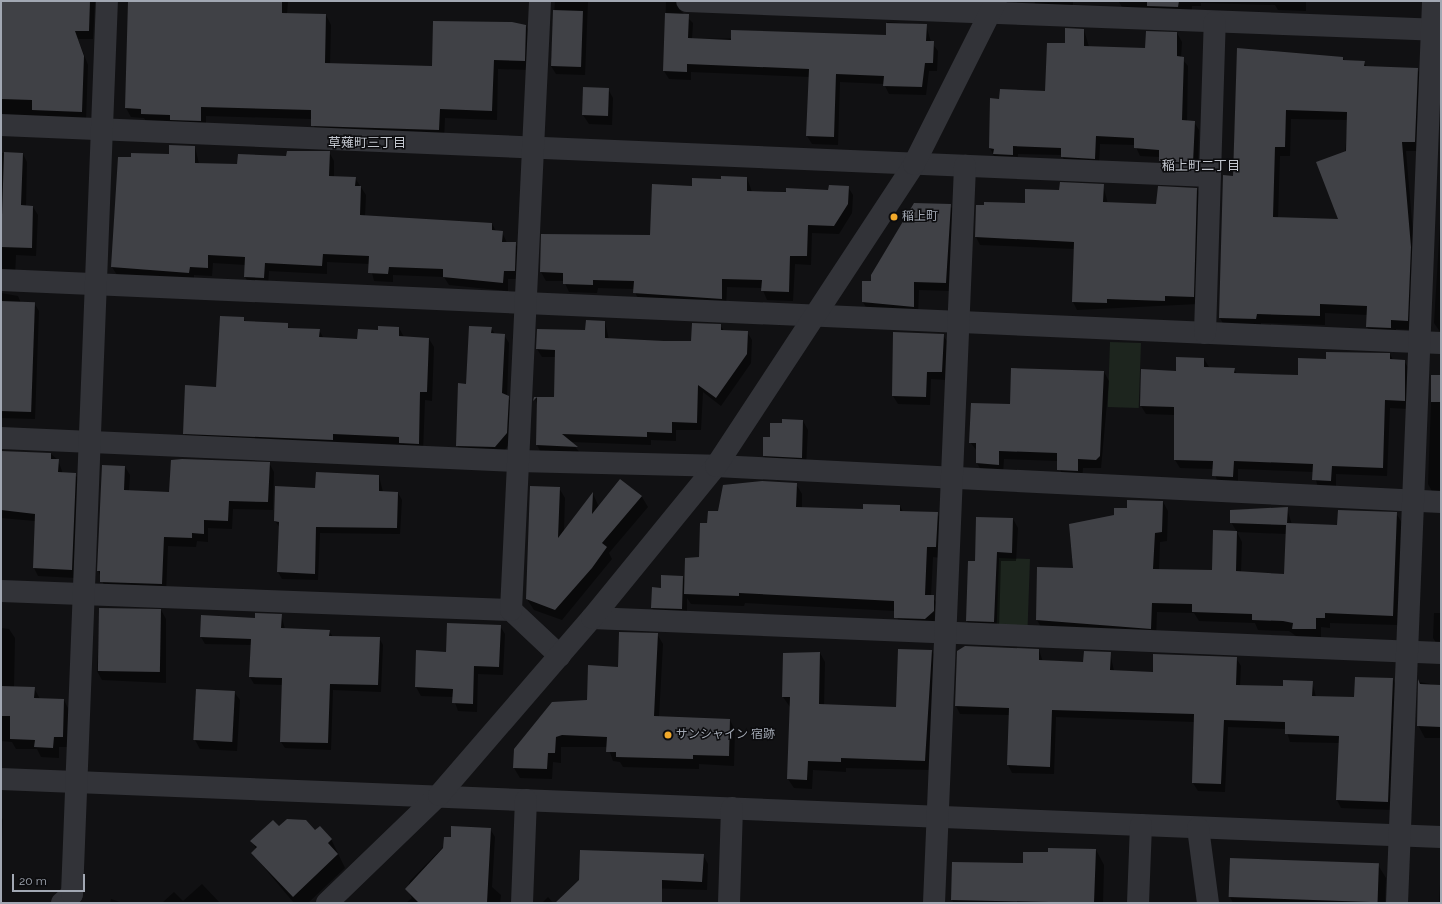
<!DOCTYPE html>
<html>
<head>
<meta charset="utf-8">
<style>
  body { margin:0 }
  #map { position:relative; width:1442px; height:904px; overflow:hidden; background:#111113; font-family:Raleway,"Noto Sans JP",sans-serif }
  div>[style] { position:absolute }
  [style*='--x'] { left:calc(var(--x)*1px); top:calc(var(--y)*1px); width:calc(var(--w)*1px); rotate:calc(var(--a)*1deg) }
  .green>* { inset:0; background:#1d251e; transform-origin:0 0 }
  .shadow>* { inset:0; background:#0007 }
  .building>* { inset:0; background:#404146; transform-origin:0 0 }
  .minor>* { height:22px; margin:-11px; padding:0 11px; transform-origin:11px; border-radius:11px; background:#323338 }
  .dots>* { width:11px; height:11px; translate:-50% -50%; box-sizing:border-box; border:2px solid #0c0c0e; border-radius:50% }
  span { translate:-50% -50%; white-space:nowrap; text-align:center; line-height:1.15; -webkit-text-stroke:3px #0c0c0e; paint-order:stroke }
  .poi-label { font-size:12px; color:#a2a8b3 }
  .left { translate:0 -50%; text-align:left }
  .neighbourhood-label { font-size:13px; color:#c3c7cf }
  .frame { position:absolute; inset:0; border:2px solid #a2a8b3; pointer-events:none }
  .scale { position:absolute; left:12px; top:874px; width:73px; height:18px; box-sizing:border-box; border:2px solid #a2a8b3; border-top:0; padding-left:5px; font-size:12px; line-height:14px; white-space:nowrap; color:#a2a8b3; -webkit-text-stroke:3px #0c0c0e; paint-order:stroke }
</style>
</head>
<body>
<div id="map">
  <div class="green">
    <div style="left:1110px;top:342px;width:31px;height:65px;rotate:2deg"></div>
    <div style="left:999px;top:558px;width:31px;height:67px;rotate:2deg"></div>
  </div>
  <div class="shadow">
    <div style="clip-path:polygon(58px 1px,95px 1px,93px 39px,78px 39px,88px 65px,86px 120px,1px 119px,1px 31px)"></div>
    <div style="clip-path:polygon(130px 1px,288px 1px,287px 14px,326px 15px,331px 25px,330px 64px,433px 67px,526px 26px,531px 35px,530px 70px,498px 69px,497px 120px,445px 118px,444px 140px,317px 135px,312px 119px,206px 116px,206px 130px,147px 123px,144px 118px,131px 117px,126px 108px)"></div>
    <div style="clip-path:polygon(555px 1px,588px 1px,585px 75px,556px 74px,551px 66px)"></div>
    <div style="clip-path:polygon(666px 1px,684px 1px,679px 9px,693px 23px,692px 39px,887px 36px,887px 22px,926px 25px,931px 42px,938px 51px,937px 71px,929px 71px,926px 95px,889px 94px,884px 84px,840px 82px,838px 145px,812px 144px,807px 136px,810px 77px,691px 72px,691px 80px,669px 79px,664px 71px)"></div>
    <div style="clip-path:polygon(1034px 1px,1073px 1px,1073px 11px,1039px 10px)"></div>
    <div style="clip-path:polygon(1100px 1px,1306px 1px,1306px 11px,1278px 10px,1275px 5px,1201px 3px,1201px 6px,1192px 6px,1191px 17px,1123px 9px,1119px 2px)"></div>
    <div style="clip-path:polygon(1084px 30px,1089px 47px,1146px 49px,1177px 33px,1182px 42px,1181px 58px,1188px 66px,1187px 122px,1194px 122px,1199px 130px,1198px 171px,1164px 169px,1160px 157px,1140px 156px,1135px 145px,1100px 144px,1099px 166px,1066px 165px,1062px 155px,1018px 154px,1017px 163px,994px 156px,990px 148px,1000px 100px,1046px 92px,1066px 44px)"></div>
    <div style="clip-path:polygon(evenodd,1238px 49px,1343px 58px,1345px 61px,1364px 62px,1367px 67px,1417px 69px,1423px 78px,1419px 151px,1406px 151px,1415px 257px,1413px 330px,1396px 329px,1396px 337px,1373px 336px,1367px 327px,1368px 315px,1325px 313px,1325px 325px,1261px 323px,1261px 328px,1225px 327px,1220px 318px,1233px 177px,1238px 49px,1291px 119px,1348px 120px,1339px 220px,1278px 218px,1280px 156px,1290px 156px,1291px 119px)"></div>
    <div style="clip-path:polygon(584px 88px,608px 89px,613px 98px,612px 125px,589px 124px,583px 115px)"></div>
    <div style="clip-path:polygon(195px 147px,199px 164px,238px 165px,329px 152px,334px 161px,334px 177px,355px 178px,366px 195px,365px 216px,492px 224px,496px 231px,502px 232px,507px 243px,515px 243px,520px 251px,519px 279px,508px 279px,508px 291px,449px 285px,444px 277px,393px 275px,393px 282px,374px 281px,370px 264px,327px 262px,327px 274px,269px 271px,268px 286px,250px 285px,245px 277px,246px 265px,213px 263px,212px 276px,194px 275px,194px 281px,117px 275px,112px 267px,170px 155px)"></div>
    <div style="clip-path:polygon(1px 153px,23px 154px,27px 162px,26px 206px,33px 207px,38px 215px,36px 256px,16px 255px,15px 276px,1px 277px)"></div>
    <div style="clip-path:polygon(747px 178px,752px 192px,829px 191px,848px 187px,853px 195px,852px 213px,839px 234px,812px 233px,811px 265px,795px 264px,793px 301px,767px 300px,762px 288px,727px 287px,726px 307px,639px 302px,634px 289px,598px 288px,597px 293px,569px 292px,564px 281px,546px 281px,541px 272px,651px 236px,693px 187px)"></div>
    <div style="clip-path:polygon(1103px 185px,1108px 204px,1157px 205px,1197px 189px,1201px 197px,1198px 304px,1077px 310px,1073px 302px,1075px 249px,980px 245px,976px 237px,977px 206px,1025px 204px,1060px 191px)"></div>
    <div style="clip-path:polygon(950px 205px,955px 214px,950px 291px,919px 290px,918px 316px,868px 311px,863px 302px,872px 282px)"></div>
    <div style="clip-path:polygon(1441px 208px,1441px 333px,1434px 323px)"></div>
    <div style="clip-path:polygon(1px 293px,18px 296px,21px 303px,34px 303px,39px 311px,35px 419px,1px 418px)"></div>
    <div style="clip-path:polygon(243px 318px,246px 322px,287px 324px,290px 329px,319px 330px,324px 339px,358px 340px,379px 331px,399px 328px,404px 337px,429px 339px,434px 347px,432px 401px,425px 400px,423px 452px,189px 442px,184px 433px,217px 388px)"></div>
    <div style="clip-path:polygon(605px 322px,609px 340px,692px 342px,720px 325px,724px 331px,747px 332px,752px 340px,751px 363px,721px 406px,703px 392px,701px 430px,676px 430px,676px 441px,651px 440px,651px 445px,571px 442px,582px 455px,541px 453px,537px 445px,538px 407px,535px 398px,555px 398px,556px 357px,542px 357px,537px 349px)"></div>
    <div style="clip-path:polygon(491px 328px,495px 334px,504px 335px,509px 343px,507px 397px,513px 405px,511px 442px,500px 456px,462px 454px,457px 445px,467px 385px)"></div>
    <div style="clip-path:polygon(943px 335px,948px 343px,946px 380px,931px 379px,930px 405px,898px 404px,893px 396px)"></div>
    <div style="clip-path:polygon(1390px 354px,1393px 360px,1404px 361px,1409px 369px,1409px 409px,1390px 408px,1387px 476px,1336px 474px,1336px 489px,1318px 488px,1314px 472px,1238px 469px,1238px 485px,1218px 485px,1214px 469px,1180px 468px,1175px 460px,1175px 415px,1146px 414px,1141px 406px,1177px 372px,1204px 359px,1209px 367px,1234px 369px,1237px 374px,1299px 376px,1327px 360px)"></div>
    <div style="clip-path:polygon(1104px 372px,1109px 381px,1101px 468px,1083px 468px,1082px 480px,1063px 479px,1058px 461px,1004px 459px,1003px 473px,982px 472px,977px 463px,977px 451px,970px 442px,1011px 405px)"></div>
    <div style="clip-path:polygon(1432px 376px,1441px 376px,1441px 493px,1433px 493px,1428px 484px)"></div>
    <div style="clip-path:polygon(803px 421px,808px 430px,806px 466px,769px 465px,764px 456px,771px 438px,771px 424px)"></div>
    <div style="clip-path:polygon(1px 451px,51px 454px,58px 460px,63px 474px,75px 474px,80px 483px,76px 578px,38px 576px,34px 568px,35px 521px,1px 518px)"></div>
    <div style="clip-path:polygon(269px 463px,274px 472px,273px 510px,233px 509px,232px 529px,208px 528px,208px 542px,197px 541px,196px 547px,168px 546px,166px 593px,106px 590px,98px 570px,125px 467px,130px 475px,129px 491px,170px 493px)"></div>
    <div style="clip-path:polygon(379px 476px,383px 492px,398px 493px,402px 500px,400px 534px,320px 533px,318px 580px,282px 579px,278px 572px,280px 528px,275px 521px,316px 489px)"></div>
    <div style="clip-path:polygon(620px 480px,642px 497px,648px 507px,609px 553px,612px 559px,562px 620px,534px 610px,527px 599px,559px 488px,565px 498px,564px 531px,593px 494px,599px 507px)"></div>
    <div style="clip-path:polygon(796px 484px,802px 494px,802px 508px,864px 510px,900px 506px,903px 512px,937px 513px,943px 524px,942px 558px,933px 557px,931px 596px,940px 607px,939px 622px,901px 628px,895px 611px,745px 603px,744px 606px,691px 604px,687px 598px,687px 618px,657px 617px,652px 608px,662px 589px,683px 577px,685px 581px,700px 557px,708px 524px,719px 512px)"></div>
    <div style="clip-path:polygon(1163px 502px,1168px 511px,1167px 541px,1160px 542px,1159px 570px,1212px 571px,1237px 532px,1242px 542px,1241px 572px,1285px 575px,1286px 534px,1237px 532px,1231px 522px,1287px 508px,1292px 525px,1338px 526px,1396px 513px,1402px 523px,1398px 625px,1330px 623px,1330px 628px,1321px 627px,1321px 639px,1299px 638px,1289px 631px,1258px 630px,1255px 623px,1199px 621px,1194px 613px,1157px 612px,1156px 638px,1042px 629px,1037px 620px,1115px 516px,1128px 509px)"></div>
    <div style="clip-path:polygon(1013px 519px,1018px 528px,1016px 561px,1001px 561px,999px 630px,972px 629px,967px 621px,976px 562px)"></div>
    <div style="clip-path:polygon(1441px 600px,1441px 650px,1433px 638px,1434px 613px,1441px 613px)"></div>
    <div style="clip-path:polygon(100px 609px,161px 610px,166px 619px,166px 683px,102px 680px,97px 671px)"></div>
    <div style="clip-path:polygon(281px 615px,285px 629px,329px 631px,333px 637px,379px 638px,383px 645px,381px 692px,333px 690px,331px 750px,285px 748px,281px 742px,283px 685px,254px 684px,250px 677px,251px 645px,205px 644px,201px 637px,256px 619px)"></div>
    <div style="clip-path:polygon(500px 626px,505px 634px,503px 675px,478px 674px,477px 712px,458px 711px,453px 697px,421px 696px,416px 687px,417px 652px,447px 653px)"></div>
    <div style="clip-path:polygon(1px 628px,9px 629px,15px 638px,14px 687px,34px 688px,40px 699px,64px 700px,69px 710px,68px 747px,59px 747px,59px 758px,41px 757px,37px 749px,16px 749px,12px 742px,1px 741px)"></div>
    <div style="clip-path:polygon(657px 634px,663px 644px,659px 717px,730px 720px,735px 730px,734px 766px,699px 764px,699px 769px,623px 767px,620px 762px,613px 761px,608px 747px,561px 747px,561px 763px,553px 762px,552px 779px,520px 778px,514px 768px)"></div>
    <div style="clip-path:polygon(1039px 650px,1043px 662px,1084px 663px,1110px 653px,1114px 671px,1154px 673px,1236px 658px,1241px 666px,1240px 686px,1284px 687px,1312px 682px,1316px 697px,1355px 699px,1393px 679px,1397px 687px,1392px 810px,1341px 808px,1337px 800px,1339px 743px,1290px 742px,1286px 729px,1228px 727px,1225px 792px,1198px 791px,1193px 783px,1195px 722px,1056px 717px,1054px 774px,1012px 773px,1008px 765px,1010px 715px,960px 714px,956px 706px)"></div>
    <div style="clip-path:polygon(932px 651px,937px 660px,931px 770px,846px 768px,846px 772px,813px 770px,812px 789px,794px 788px,788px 779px,790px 707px,783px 697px,820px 653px,825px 662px,824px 706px,897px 708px)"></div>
    <div style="clip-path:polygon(1419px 682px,1441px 686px,1441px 738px,1425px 738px,1418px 725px)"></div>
    <div style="clip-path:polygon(197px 690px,234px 692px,240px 700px,237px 751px,200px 749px,195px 740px)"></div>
    <div style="clip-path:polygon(1px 816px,3px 820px,1px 862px)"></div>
    <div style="clip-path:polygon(279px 828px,315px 831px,331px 839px,345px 868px,308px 903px,294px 903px,252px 853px,256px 849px,252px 841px)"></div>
    <div style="clip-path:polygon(490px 829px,495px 837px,492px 887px,501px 895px,500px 903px,406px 903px,412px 898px,407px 889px,410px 881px,452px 838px)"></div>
    <div style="clip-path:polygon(1096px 850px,1104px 865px,1103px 903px,954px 903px,952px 900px,1049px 853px)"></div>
    <div style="clip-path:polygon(703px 855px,708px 864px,707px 890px,645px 888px,660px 903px,556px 903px)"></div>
    <div style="clip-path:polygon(1231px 859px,1378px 865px,1386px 878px,1385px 903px,1233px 903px,1230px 897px)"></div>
    <div style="clip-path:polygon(202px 884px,220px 903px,162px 903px,174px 892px,183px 901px)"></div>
    <div style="clip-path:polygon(1440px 885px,1441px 885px,1441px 903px,1439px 903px)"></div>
    <div style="clip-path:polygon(548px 897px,553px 903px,542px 903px)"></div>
    <div style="clip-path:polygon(111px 899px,123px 903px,110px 903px)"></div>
  </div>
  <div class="building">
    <div style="clip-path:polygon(1px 1px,90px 1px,89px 31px,75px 31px,84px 56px,82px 112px,32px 110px,32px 100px,1px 99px)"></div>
    <div style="clip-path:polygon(128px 1px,282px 1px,282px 13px,326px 14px,325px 63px,432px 66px,433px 21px,512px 22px,526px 25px,525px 61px,494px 60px,492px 111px,440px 109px,439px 130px,311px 126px,311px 110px,201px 107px,201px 121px,170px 120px,170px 115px,141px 114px,141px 109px,125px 108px)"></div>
    <div style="clip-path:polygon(1147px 1px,1179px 1px,1178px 7px,1147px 6px)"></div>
    <div style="left:553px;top:10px;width:30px;height:56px;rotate:2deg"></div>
    <div style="clip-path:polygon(665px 13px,689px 14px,688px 38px,731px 40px,731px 30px,886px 35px,886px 23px,927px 24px,926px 41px,934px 41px,933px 63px,925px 63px,922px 87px,883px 86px,884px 76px,836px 74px,834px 137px,806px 136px,809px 69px,687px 64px,687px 72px,663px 71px)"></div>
    <div style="clip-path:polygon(1065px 28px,1084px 29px,1084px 46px,1145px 48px,1146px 31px,1177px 32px,1177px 56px,1184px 57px,1182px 120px,1195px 121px,1193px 163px,1159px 161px,1159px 150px,1134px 148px,1134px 138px,1096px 136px,1095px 159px,1061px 157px,1061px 148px,1013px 146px,1013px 155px,993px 154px,994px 149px,989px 148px,990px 98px,999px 99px,1000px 89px,1045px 91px,1047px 43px,1065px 43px)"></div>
    <div style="clip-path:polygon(evenodd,1237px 48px,1343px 57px,1343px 60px,1365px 61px,1364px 66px,1418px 68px,1415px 142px,1402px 142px,1411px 247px,1408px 321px,1391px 320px,1391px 328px,1366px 327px,1367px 306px,1320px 304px,1320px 316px,1257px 314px,1256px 319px,1219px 318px,1223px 175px,1233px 176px,1237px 48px,1286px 110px,1347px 112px,1346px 151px,1316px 162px,1338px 219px,1273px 217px,1275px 147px,1285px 147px,1286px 110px)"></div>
    <div style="left:583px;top:87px;width:26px;height:28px;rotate:2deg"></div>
    <div style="clip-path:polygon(169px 145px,195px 146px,195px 163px,237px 164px,238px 154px,286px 156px,287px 151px,330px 151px,329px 176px,356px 177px,355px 186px,361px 186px,360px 215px,492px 223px,492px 230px,503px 231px,502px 242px,516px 242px,515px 271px,504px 271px,503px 283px,443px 277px,443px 269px,389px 267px,388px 274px,368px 273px,369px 256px,323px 254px,322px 266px,265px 263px,264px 278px,244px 277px,245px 257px,208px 255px,208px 268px,190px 267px,189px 273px,111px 267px,118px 157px,131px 157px,131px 153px,169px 154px)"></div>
    <div style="clip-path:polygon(4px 152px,23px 153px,21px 205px,33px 206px,32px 248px,1px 247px)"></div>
    <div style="clip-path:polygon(721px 176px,747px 177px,747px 191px,786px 192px,786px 188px,828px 190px,829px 185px,849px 186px,848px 204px,834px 226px,808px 225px,807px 256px,790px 256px,789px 292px,761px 291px,762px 280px,722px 279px,722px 299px,633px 293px,634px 281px,593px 280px,593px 285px,563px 284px,563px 273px,540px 272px,541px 234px,650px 235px,652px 184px,692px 186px,692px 178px,721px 179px)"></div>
    <div style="clip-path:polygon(1060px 182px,1104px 184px,1103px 202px,1156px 204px,1158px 186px,1197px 188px,1194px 297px,1165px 296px,1165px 301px,1107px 299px,1107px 303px,1072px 302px,1074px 242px,975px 237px,976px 205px,984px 205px,984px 202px,1025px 203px,1025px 189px,1059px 190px)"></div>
    <div style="clip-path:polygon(914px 203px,951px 204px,946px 283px,914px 282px,914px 307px,862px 302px,862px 281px,871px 281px,871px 275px)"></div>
    <div style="left:1px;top:301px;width:34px;height:110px;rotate:2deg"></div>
    <div style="clip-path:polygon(220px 316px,244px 317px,244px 321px,288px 323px,288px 328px,320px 329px,319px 337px,357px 339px,358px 329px,378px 330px,378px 326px,399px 327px,399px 336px,429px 338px,427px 392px,420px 392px,419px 444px,399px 443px,399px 437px,333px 434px,333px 440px,183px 434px,185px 385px,216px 387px)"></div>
    <div style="clip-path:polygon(586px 320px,605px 321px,605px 338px,664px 341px,691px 341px,692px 323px,721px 324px,721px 330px,748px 331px,747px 354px,716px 398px,698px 385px,697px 423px,672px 422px,672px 433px,647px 432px,647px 437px,562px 434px,578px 447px,536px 445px,537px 397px,533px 401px,534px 397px,554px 397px,555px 350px,536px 349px,537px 329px,585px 330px)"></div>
    <div style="clip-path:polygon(469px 326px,492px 327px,491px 333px,505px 334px,502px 393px,509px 396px,507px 433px,495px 447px,456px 446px,458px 383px,466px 384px)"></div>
    <div style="clip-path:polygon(893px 332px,944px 334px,942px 372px,927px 372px,926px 397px,892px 396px)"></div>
    <div style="clip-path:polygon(1326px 352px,1390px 353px,1390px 359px,1405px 360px,1405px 401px,1385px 400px,1383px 468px,1332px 466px,1331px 481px,1312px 480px,1313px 464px,1234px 461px,1233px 477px,1212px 476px,1213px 461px,1174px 460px,1174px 407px,1140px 406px,1141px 369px,1176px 371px,1176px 357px,1204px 358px,1204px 367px,1235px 368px,1234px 373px,1298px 375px,1298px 358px,1326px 359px)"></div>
    <div style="clip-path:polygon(1011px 368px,1104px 371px,1100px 456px,1096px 460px,1078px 459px,1078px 471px,1057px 470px,1057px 453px,999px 451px,999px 465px,976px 463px,976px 443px,969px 443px,971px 403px,1010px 404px)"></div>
    <div style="left:1431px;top:375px;width:10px;height:27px"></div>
    <div style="clip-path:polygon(782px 419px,803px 420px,802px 458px,763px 456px,763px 437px,770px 437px,770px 423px,782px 423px)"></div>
    <div style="clip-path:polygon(1px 451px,51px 453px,51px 459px,59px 459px,58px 472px,76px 473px,72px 570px,33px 568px,35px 514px,1px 510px)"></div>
    <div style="clip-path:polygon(182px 459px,270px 462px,268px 502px,229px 501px,228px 521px,204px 520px,204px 534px,192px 533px,192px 538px,164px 537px,162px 584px,100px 582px,100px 571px,97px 571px,102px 465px,125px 466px,124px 490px,169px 492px,171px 460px)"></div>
    <div style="clip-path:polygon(316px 472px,379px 475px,379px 491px,398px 492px,397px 528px,316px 527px,315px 574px,277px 572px,279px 522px,274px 521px,275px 486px,315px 488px)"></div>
    <div style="clip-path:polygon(620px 479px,642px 496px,602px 543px,607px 547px,592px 568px,555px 610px,526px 599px,530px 486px,560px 487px,558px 538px,593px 492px,592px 514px)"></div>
    <div style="clip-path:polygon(762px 481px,797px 483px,796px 507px,863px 509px,863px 504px,900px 505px,900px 511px,938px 512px,936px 547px,927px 547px,925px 595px,934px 595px,934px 611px,925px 619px,894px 618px,894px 601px,739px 593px,739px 596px,684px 594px,685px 558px,699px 557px,700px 523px,707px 523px,708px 511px,718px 511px,723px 485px)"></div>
    <div style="clip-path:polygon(1127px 500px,1163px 501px,1162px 532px,1155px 533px,1153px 569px,1212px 570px,1213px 530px,1237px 531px,1236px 571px,1284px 574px,1286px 525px,1230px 523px,1230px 510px,1288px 507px,1287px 523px,1337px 525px,1338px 510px,1397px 512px,1393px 616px,1325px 613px,1325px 618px,1316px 618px,1316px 629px,1292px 629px,1293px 623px,1283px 621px,1252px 620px,1252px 614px,1192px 612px,1192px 604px,1152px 603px,1151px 629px,1036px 620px,1037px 567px,1073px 568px,1069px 524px,1114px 515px,1114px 508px,1127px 508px)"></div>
    <div style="clip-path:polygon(976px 517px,1013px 518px,1012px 553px,997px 552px,994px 622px,966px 621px,968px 561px,975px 561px)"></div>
    <div style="clip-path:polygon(661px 575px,683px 576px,682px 609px,651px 608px,652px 587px,661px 588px)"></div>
    <div style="left:99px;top:608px;width:62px;height:63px;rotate:1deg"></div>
    <div style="clip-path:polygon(255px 613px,282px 614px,281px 628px,330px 630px,329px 636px,380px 637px,378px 685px,330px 684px,328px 743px,280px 742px,282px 678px,249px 677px,251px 639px,200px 637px,201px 615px,255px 618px)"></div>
    <div style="clip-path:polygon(447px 623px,501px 625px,499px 667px,474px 666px,473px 704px,452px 703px,453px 689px,415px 687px,416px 650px,446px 652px)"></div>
    <div style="clip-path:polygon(619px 632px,658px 633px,654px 716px,730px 719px,729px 756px,693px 755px,693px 759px,616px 757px,616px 752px,606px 752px,607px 737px,562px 735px,556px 737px,555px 753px,548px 753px,547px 769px,513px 768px,514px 749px,552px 702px,587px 700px,588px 665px,618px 667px)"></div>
    <div style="clip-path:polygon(965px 646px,1039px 649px,1039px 660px,1083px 662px,1084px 651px,1111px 652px,1110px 670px,1153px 672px,1153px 654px,1237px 657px,1236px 685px,1283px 686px,1283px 680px,1313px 681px,1312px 696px,1354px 697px,1355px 677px,1393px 678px,1388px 802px,1336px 800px,1339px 736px,1285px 734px,1285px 722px,1224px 720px,1221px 784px,1192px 783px,1194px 714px,1052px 710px,1050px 767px,1007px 765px,1009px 708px,955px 706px,957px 651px)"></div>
    <div style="clip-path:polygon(898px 649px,932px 650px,925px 761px,841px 758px,841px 762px,808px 761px,807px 780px,787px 779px,790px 697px,782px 697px,783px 653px,820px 652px,819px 704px,896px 707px)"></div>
    <div style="clip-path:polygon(1418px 679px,1420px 684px,1441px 685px,1441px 727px,1417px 726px)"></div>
    <div style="clip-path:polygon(1px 686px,35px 687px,34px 698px,64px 699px,63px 737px,54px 737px,53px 748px,34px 747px,35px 740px,10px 739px,10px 716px,1px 716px)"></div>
    <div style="left:196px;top:689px;width:39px;height:51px;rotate:3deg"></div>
    <div style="clip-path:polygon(287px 819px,306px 820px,315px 830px,320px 826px,332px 839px,328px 843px,338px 854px,293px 897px,251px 853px,257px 847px,250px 841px,273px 820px,279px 826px)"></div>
    <div style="clip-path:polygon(451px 826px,491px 828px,487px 903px,419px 903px,405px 889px,443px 848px,444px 837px,451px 837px)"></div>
    <div style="clip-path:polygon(1048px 848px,1096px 849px,1094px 903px,951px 900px,952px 862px,1023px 863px,1023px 852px,1048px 852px)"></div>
    <div style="clip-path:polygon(580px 850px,704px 854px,702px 882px,662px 880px,662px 903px,555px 903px,579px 880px)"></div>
    <div style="left:1230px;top:858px;width:149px;height:39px;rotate:2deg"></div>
  </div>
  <div class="minor">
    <div style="--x:687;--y:1;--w:755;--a:2.2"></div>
    <div style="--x:1;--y:125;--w:1210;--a:2.42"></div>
    <div style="--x:1;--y:280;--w:1441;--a:2.51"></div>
    <div style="--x:1205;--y:333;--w:311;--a:-88.2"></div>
    <div style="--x:1;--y:438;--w:518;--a:2.55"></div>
    <div style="--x:518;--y:461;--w:198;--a:1.4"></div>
    <div style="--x:716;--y:466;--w:726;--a:2.84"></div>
    <div style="--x:1;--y:591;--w:510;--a:2.13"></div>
    <div style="--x:511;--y:610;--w:67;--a:43.2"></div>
    <div style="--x:511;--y:610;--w:610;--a:-87.27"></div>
    <div style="--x:592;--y:618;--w:850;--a:2.36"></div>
    <div style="--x:1;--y:779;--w:1441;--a:2.31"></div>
    <div style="--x:1198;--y:828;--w:76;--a:82.4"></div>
    <div style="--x:62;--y:903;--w:13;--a:-42"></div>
    <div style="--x:72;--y:894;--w:894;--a:-87.76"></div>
    <div style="--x:327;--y:903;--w:156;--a:-44"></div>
    <div style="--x:439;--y:795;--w:234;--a:-49.2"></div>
    <div style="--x:592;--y:618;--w:196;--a:-50.8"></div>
    <div style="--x:716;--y:466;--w:361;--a:-56.7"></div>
    <div style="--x:914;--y:164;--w:182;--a:-63.3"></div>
    <div style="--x:522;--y:903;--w:103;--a:-87.8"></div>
    <div style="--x:729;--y:903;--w:95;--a:-88.2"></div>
    <div style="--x:934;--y:903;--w:738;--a:-87.59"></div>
    <div style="--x:1138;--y:903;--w:78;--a:-87.8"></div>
    <div style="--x:1397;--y:903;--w:903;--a:-87.71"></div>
  </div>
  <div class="dots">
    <div style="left:894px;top:217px;background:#f2a92a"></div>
    <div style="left:668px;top:735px;background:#f2a92a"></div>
  </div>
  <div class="poi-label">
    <span class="left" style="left:902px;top:217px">稲上町</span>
    <span class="left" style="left:676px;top:735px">サンシャイン 宿跡</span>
  </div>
  <div class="neighbourhood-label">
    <span style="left:367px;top:143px">草薙町三丁目</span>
    <span style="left:1201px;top:166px">稲上町二丁目</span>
  </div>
  <div class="frame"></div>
  <div class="scale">20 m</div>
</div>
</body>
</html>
